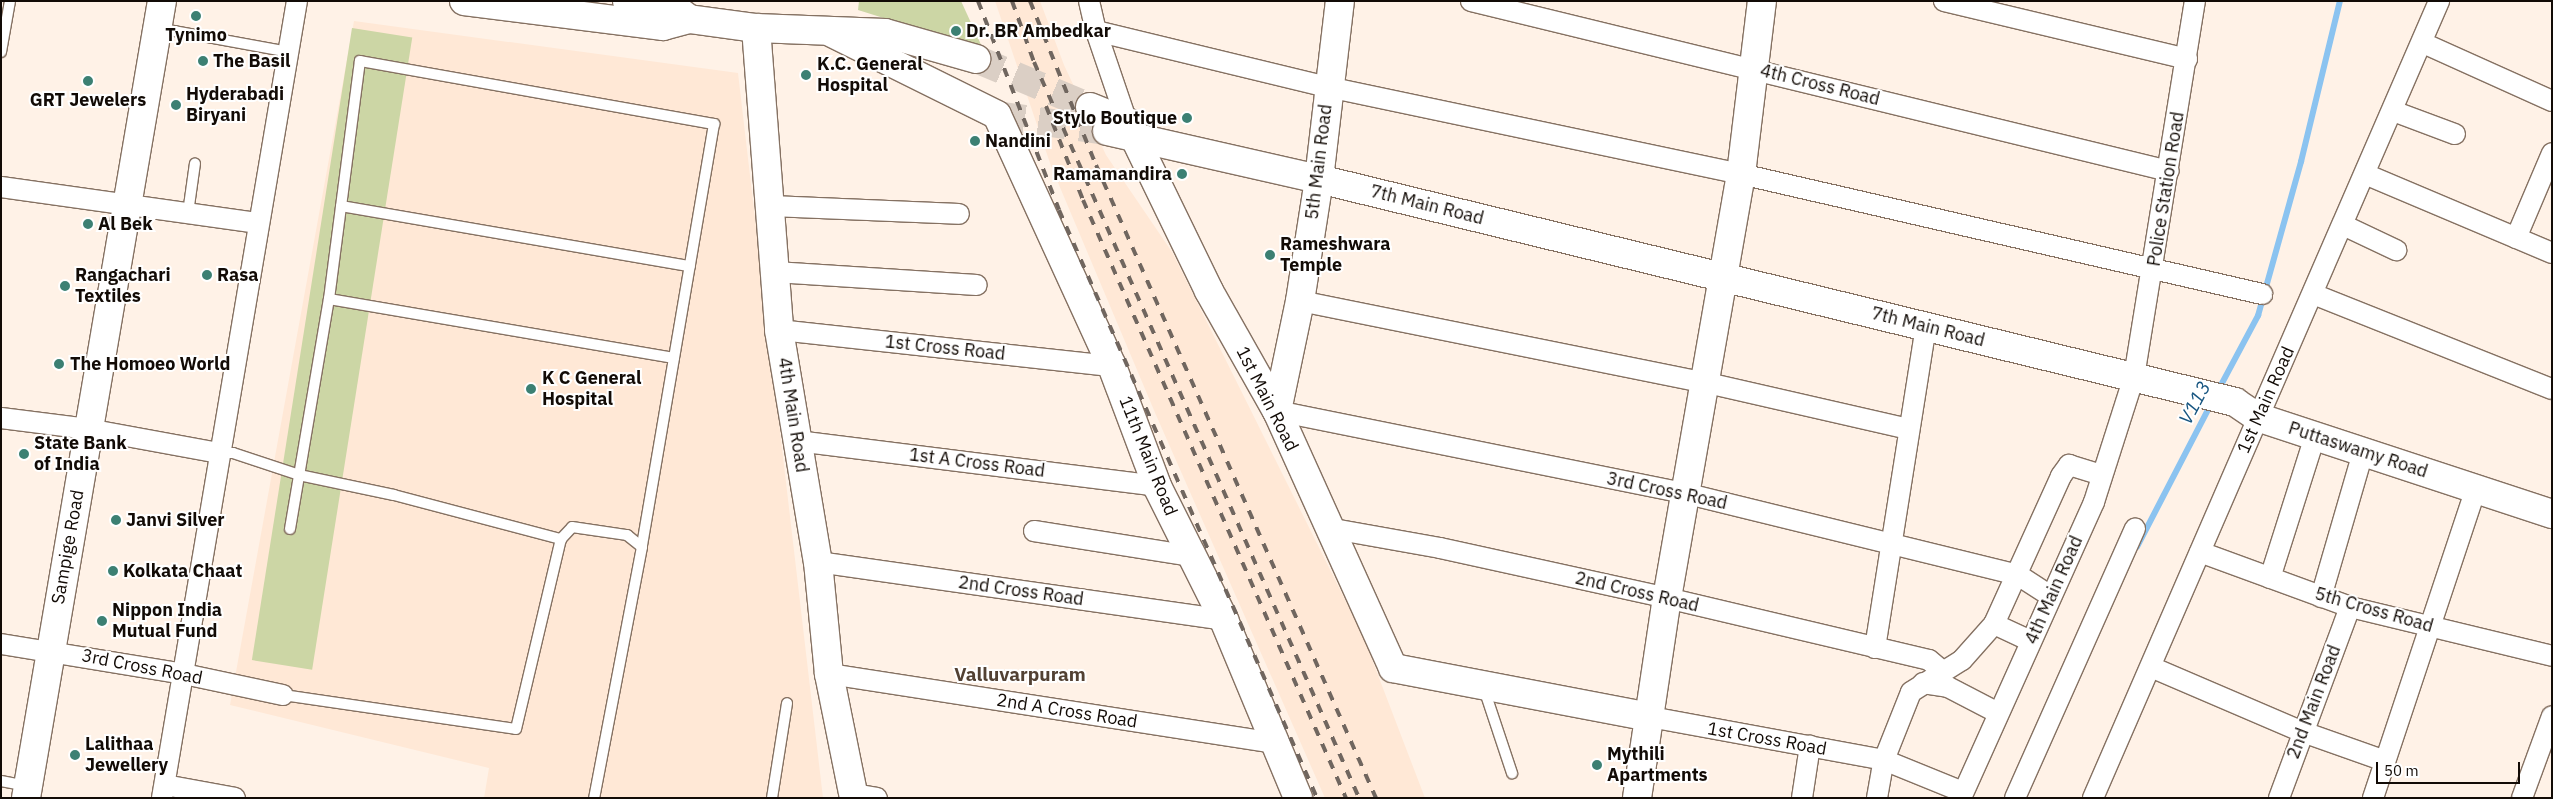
<!DOCTYPE html>
<html>
<head>
<meta charset="utf-8">
<style>
  body { margin:0 }
  #map { position:relative; width:2553px; height:799px; overflow:hidden; background:#fff2e7; font-family:"IBM Plex Sans",sans-serif }
  div>[style] { position:absolute }
  [style*='--x'] { left:calc(var(--x)*1px); top:calc(var(--y)*1px); width:calc(var(--w)*1px); rotate:calc(var(--a)*1deg) }
  .built>* { inset:0; background:#ffe8d6 }
  .green>* { inset:0; background:#ccd6a5; transform-origin:0 0 }
  .stream>* { height:5.5px; margin:-2.75px; padding:0 2.75px; transform-origin:2.75px; border-radius:2.75px; background:#8bc3f0 }
  .secondary-tunnel>* { height:28px; margin-top:-14px; transform-origin:0; background:repeating-linear-gradient(90deg,#dbcfc5 0 28px,transparent 0 42px) }
  .roads { filter:drop-shadow(1px 0 #857162) drop-shadow(-1px 0 #857162) drop-shadow(0 1px #857162) drop-shadow(0 -1px #857162) }
  .lane>* { height:10px; margin:-5px; padding:0 5px; transform-origin:5px; border-radius:5px; background:#fff }
  .street>* { height:20px; margin:-10px; padding:0 10px; transform-origin:10px; border-radius:10px; background:#fff }
  .secondary>* { height:28px; margin:-14px; padding:0 14px; transform-origin:14px; border-radius:14px; background:#fff }
  .primary>* { height:28px; margin:-14px; padding:0 14px; transform-origin:14px; border-radius:14px; background:#fff }
  .rail>* { height:4px; margin-top:-2px; transform-origin:0; background:repeating-linear-gradient(90deg,#70665f 0 9px,transparent 0 18px) }
  .dots>* { width:14px; height:14px; translate:-50% -50%; box-sizing:border-box; border:2px solid #fff; border-radius:50% }
  span { translate:-50% -50%; white-space:nowrap; text-align:center; line-height:1.15; -webkit-text-stroke:4px #fff; paint-order:stroke }
  .poi-label { font-size:18px; color:#120b06; font-weight:700 }
  .left { translate:0 -50%; text-align:left }
  .right { translate:-100% -50%; text-align:right }
  .street-label { font-size:18px; color:#120b06 }
  .water-label { font-size:19px; color:#175580; font-style:italic }
  .neighbourhood-label { font-size:19px; color:#524133; font-weight:700 }
  .frame { position:absolute; inset:0; border:2px solid #120b06; pointer-events:none }
  .scale { position:absolute; left:2376px; top:762px; width:144px; height:22px; box-sizing:border-box; border:2px solid #120b06; border-top:0; padding-left:6px; font-size:15px; line-height:18px; white-space:nowrap; color:#120b06; -webkit-text-stroke:4px #fff; paint-order:stroke }
</style>
</head>
<body>
<div id="map">
  <div class="built">
    <div style="clip-path:polygon(995px 1px,1040px 1px,1064px 65px,1106px 155px,1172px 252px,1363px 636px,1425px 798px,1325px 798px,1156px 415px,1051px 166px)"></div>
    <div style="clip-path:polygon(354px 21px,738px 73px,823px 798px,484px 798px,489px 768px,230px 705px)"></div>
  </div>
  <div class="green">
    <div style="clip-path:polygon(859px 1px,961px 1px,983px 49px,858px 10px)"></div>
    <div style="left:352px;top:28px;width:61px;height:640px;rotate:9deg"></div>
  </div>
  <div class="stream">
    <div style="--x:2219;--y:389;--w:83;--a:-61.9"></div>
    <div style="--x:2258;--y:316;--w:160;--a:-74.4"></div>
    <div style="--x:2301;--y:162;--w:166;--a:-76.4"></div>
    <div style="--x:2137;--y:547;--w:161;--a:-62.6"></div>
  </div>
  <div class="secondary-tunnel">
    <div style="--x:976;--y:59;--w:124;--a:22.8"></div>
    <div style="--x:997;--y:115;--w:111;--a:8.3"></div>
  </div>
  <div class="roads">
    <div class="lane">
      <div style="--x:158;--y:28;--w:122;--a:10.4"></div>
      <div style="--x:1;--y:52;--w:52;--a:-80"></div>
      <div style="--x:341;--y:206;--w:354;--a:9.8"></div>
      <div style="--x:188;--y:213;--w:50;--a:-82"></div>
      <div style="--x:329;--y:299;--w:350;--a:9.7"></div>
      <div style="--x:219;--y:453;--w:14;--a:0"></div>
      <div style="--x:233;--y:453;--w:70;--a:18.4"></div>
      <div style="--x:299;--y:475;--w:97;--a:11.9"></div>
      <div style="--x:394;--y:495;--w:173;--a:14.8"></div>
      <div style="--x:290;--y:529;--w:233;--a:-80.4"></div>
      <div style="--x:329;--y:299;--w:240;--a:-82.6"></div>
      <div style="--x:360;--y:61;--w:360;--a:10.1"></div>
      <div style="--x:714;--y:124;--w:429;--a:99.7"></div>
      <div style="--x:1484;--y:689;--w:89;--a:71.6"></div>
      <div style="--x:283;--y:695;--w:235;--a:8.3"></div>
      <div style="--x:516;--y:729;--w:195;--a:-76.7"></div>
      <div style="--x:561;--y:539;--w:16;--a:-47"></div>
      <div style="--x:572;--y:527;--w:56;--a:8.3"></div>
      <div style="--x:627;--y:535;--w:19;--a:39"></div>
      <div style="--x:642;--y:547;--w:256;--a:100.8"></div>
      <div style="--x:1;--y:781;--w:26;--a:11"></div>
      <div style="--x:772;--y:798;--w:96;--a:-81"></div>
    </div>
    <div class="street">
      <div style="--x:1089;--y:1;--w:31;--a:77"></div>
      <div style="--x:1096;--y:31;--w:96;--a:71.2"></div>
      <div style="--x:1471;--y:1;--w:718;--a:13.69"></div>
      <div style="--x:1944;--y:1;--w:250;--a:13.4"></div>
      <div style="--x:1096;--y:31;--w:239;--a:13.6"></div>
      <div style="--x:1328;--y:87;--w:422;--a:11.9"></div>
      <div style="--x:1741;--y:174;--w:535;--a:12.97"></div>
      <div style="--x:2423;--y:43;--w:141;--a:24.2"></div>
      <div style="--x:2393;--y:111;--w:66;--a:20.4"></div>
      <div style="--x:2365;--y:174;--w:203;--a:22.9"></div>
      <div style="--x:1;--y:187;--w:260;--a:8"></div>
      <div style="--x:771;--y:206;--w:188;--a:2.4"></div>
      <div style="--x:2343;--y:225;--w:59;--a:25.3"></div>
      <div style="--x:2516;--y:238;--w:92;--a:-67"></div>
      <div style="--x:775;--y:272;--w:202;--a:3.7"></div>
      <div style="--x:2313;--y:294;--w:257;--a:21.7"></div>
      <div style="--x:1300;--y:301;--w:411;--a:11.4"></div>
      <div style="--x:1703;--y:382;--w:211;--a:12.9"></div>
      <div style="--x:779;--y:330;--w:335;--a:6.2"></div>
      <div style="--x:1277;--y:411;--w:415;--a:11.4"></div>
      <div style="--x:1684;--y:493;--w:344;--a:13.8"></div>
      <div style="--x:2018;--y:575;--w:38;--a:33"></div>
      <div style="--x:1;--y:418;--w:88;--a:7.2"></div>
      <div style="--x:88;--y:429;--w:133;--a:10.4"></div>
      <div style="--x:797;--y:441;--w:363;--a:7.1"></div>
      <div style="--x:1328;--y:528;--w:114;--a:10.1"></div>
      <div style="--x:1440;--y:548;--w:232;--a:12.4"></div>
      <div style="--x:1667;--y:598;--w:269;--a:13.3"></div>
      <div style="--x:1929;--y:660;--w:16;--a:40"></div>
      <div style="--x:1034;--y:531;--w:160;--a:9"></div>
      <div style="--x:2200;--y:552;--w:160;--a:20.1"></div>
      <div style="--x:2350;--y:607;--w:208;--a:13.6"></div>
      <div style="--x:818;--y:562;--w:410;--a:8.1"></div>
      <div style="--x:2270;--y:578;--w:149;--a:-72.4"></div>
      <div style="--x:2321;--y:597;--w:151;--a:-73.8"></div>
      <div style="--x:1994;--y:624;--w:40;--a:25"></div>
      <div style="--x:1;--y:644;--w:185;--a:9.3"></div>
      <div style="--x:184;--y:674;--w:101;--a:12"></div>
      <div style="--x:1875;--y:648;--w:325;--a:-81"></div>
      <div style="--x:2151;--y:667;--w:165;--a:23.2"></div>
      <div style="--x:2303;--y:732;--w:87;--a:19.5"></div>
      <div style="--x:829;--y:674;--w:450;--a:8.8"></div>
      <div style="--x:1923;--y:683;--w:25;--a:9"></div>
      <div style="--x:1948;--y:687;--w:56;--a:27.5"></div>
      <div style="--x:1650;--y:717;--w:238;--a:10.4"></div>
      <div style="--x:1884;--y:760;--w:85;--a:22.1"></div>
      <div style="--x:165;--y:785;--w:71;--a:10.5"></div>
      <div style="--x:853;--y:794;--w:24;--a:9"></div>
      <div style="--x:162;--y:798;--w:808;--a:-80.39"></div>
      <div style="--x:1802;--y:798;--w:53;--a:-81.3"></div>
      <div style="--x:1877;--y:798;--w:39;--a:-80"></div>
      <div style="--x:1884;--y:760;--w:73;--a:-68.3"></div>
      <div style="--x:1911;--y:692;--w:60;--a:-32.1"></div>
      <div style="--x:1962;--y:660;--w:48;--a:-48.4"></div>
      <div style="--x:1994;--y:624;--w:162;--a:-65.6"></div>
      <div style="--x:2061;--y:476;--w:14;--a:-54"></div>
      <div style="--x:2069;--y:465;--w:34;--a:17"></div>
      <div style="--x:1961;--y:798;--w:325;--a:-65.8"></div>
      <div style="--x:2094;--y:502;--w:131;--a:-72.3"></div>
      <div style="--x:2134;--y:377;--w:381;--a:-80.8"></div>
      <div style="--x:2015;--y:798;--w:295;--a:-66"></div>
      <div style="--x:2093;--y:798;--w:869;--a:-66.53"></div>
      <div style="--x:2279;--y:798;--w:204;--a:-69.6"></div>
      <div style="--x:2373;--y:798;--w:326;--a:-71.6"></div>
      <div style="--x:2522;--y:798;--w:87;--a:-69.9"></div>
    </div>
    <div class="secondary">
      <div style="--x:464;--y:1;--w:201;--a:7.2"></div>
      <div style="--x:663;--y:26;--w:27;--a:-15"></div>
      <div style="--x:689;--y:19;--w:68;--a:7.7"></div>
      <div style="--x:756;--y:28;--w:129;--a:2.2"></div>
      <div style="--x:885;--y:33;--w:95;--a:15.9"></div>
      <div style="--x:627;--y:1;--w:45;--a:6.3"></div>
      <div style="--x:672;--y:6;--w:21;--a:37"></div>
      <div style="--x:756;--y:28;--w:303;--a:85.6"></div>
      <div style="--x:779;--y:330;--w:235;--a:80.5"></div>
      <div style="--x:818;--y:562;--w:113;--a:84.4"></div>
      <div style="--x:829;--y:674;--w:126;--a:78.6"></div>
      <div style="--x:832;--y:33;--w:184;--a:26.4"></div>
      <div style="--x:997;--y:115;--w:276;--a:65.4"></div>
      <div style="--x:1112;--y:366;--w:128;--a:69.4"></div>
      <div style="--x:1157;--y:486;--w:150;--a:63.4"></div>
      <div style="--x:1224;--y:620;--w:193;--a:67.4"></div>
      <div style="--x:1090;--y:107;--w:40;--a:22"></div>
      <div style="--x:1127;--y:122;--w:188;--a:64.1"></div>
      <div style="--x:1209;--y:291;--w:138;--a:60.5"></div>
      <div style="--x:1277;--y:411;--w:282;--a:65.7"></div>
      <div style="--x:1393;--y:668;--w:262;--a:10.8"></div>
      <div style="--x:1107;--y:131;--w:217;--a:12.8"></div>
      <div style="--x:1319;--y:179;--w:943;--a:13.68"></div>
      <div style="--x:2235;--y:402;--w:27;--a:34"></div>
      <div style="--x:2257;--y:417;--w:311;--a:18.2"></div>
      <div style="--x:1277;--y:411;--w:112;--a:-78.2"></div>
      <div style="--x:1300;--y:301;--w:123;--a:-81.1"></div>
      <div style="--x:1319;--y:179;--w:179;--a:-83.3"></div>
      <div style="--x:1637;--y:798;--w:202;--a:-81.5"></div>
      <div style="--x:1667;--y:598;--w:430;--a:-80.1"></div>
      <div style="--x:1741;--y:174;--w:174;--a:-83.1"></div>
    </div>
    <div class="primary">
      <div style="--x:26;--y:798;--w:809;--a:-80.32"></div>
    </div>
  </div>
  <div class="rail">
    <div style="--x:978;--y:1;--w:224;--a:68.8"></div>
    <div style="--x:1059;--y:210;--w:642;--a:66.31"></div>
    <div style="--x:1012;--y:1;--w:65;--a:70.2"></div>
    <div style="--x:1034;--y:62;--w:805;--a:66.17"></div>
    <div style="--x:1030;--y:1;--w:177;--a:68.1"></div>
    <div style="--x:1096;--y:165;--w:692;--a:66.14"></div>
    <div style="--x:1046;--y:106;--w:101;--a:68.5"></div>
    <div style="--x:1083;--y:200;--w:653;--a:66.26"></div>
  </div>
  <div class="dots">
    <div style="left:196px;top:16px;background:#3c8073"></div>
    <div style="left:956px;top:31px;background:#3c8073"></div>
    <div style="left:203px;top:61px;background:#3c8073"></div>
    <div style="left:806px;top:75px;background:#3c8073"></div>
    <div style="left:88px;top:81px;background:#3c8073"></div>
    <div style="left:176px;top:105px;background:#3c8073"></div>
    <div style="left:1187px;top:118px;background:#3c8073"></div>
    <div style="left:975px;top:141px;background:#3c8073"></div>
    <div style="left:1182px;top:174px;background:#3c8073"></div>
    <div style="left:88px;top:224px;background:#3c8073"></div>
    <div style="left:1270px;top:255px;background:#3c8073"></div>
    <div style="left:207px;top:275px;background:#3c8073"></div>
    <div style="left:65px;top:286px;background:#3c8073"></div>
    <div style="left:59px;top:364px;background:#3c8073"></div>
    <div style="left:531px;top:389px;background:#3c8073"></div>
    <div style="left:24px;top:454px;background:#3c8073"></div>
    <div style="left:116px;top:520px;background:#3c8073"></div>
    <div style="left:113px;top:571px;background:#3c8073"></div>
    <div style="left:102px;top:621px;background:#3c8073"></div>
    <div style="left:75px;top:755px;background:#3c8073"></div>
    <div style="left:1597px;top:765px;background:#3c8073"></div>
  </div>
  <div class="poi-label">
    <span class="left" style="left:966px;top:31px">Dr. BR Ambedkar</span>
    <span style="left:196px;top:35px">Tynimo</span>
    <span class="left" style="left:213px;top:61px">The Basil</span>
    <span class="left" style="left:817px;top:75px">K.C. General<br>Hospital</span>
    <span class="left" style="left:186px;top:105px">Hyderabadi<br>Biryani</span>
    <span style="left:88px;top:100px">GRT Jewelers</span>
    <span class="right" style="left:1177px;top:118px">Stylo Boutique</span>
    <span class="left" style="left:985px;top:141px">Nandini</span>
    <span class="right" style="left:1172px;top:174px">Ramamandira</span>
    <span class="left" style="left:98px;top:224px">Al Bek</span>
    <span class="left" style="left:1280px;top:255px">Rameshwara<br>Temple</span>
    <span class="left" style="left:217px;top:275px">Rasa</span>
    <span class="left" style="left:75px;top:286px">Rangachari<br>Textiles</span>
    <span class="left" style="left:70px;top:364px">The Homoeo World</span>
    <span class="left" style="left:542px;top:389px">K C General<br>Hospital</span>
    <span class="left" style="left:34px;top:454px">State Bank<br>of India</span>
    <span class="left" style="left:126px;top:520px">Janvi Silver</span>
    <span class="left" style="left:123px;top:571px">Kolkata Chaat</span>
    <span class="left" style="left:112px;top:621px">Nippon India<br>Mutual Fund</span>
    <span class="left" style="left:85px;top:755px">Lalithaa<br>Jewellery</span>
    <span class="left" style="left:1607px;top:765px">Mythili<br>Apartments</span>
  </div>
  <div class="street-label">
    <span style="left:1820px;top:85px;rotate:14deg">4th Cross Road</span>
    <span style="left:1319px;top:162px;rotate:-83deg">5th Main Road</span>
    <span style="left:2166px;top:189px;rotate:-81deg">Police Station Road</span>
    <span style="left:1427px;top:205px;rotate:14deg">7th Main Road</span>
    <span style="left:1928px;top:327px;rotate:14deg">7th Main Road</span>
    <span style="left:945px;top:348px;rotate:6deg">1st Cross Road</span>
    <span style="left:1267px;top:399px;rotate:63deg">1st Main Road</span>
    <span style="left:2266px;top:400px;rotate:-66deg">1st Main Road</span>
    <span style="left:793px;top:415px;rotate:81deg">4th Main Road</span>
    <span style="left:2358px;top:450px;rotate:18deg">Puttaswamy Road</span>
    <span style="left:1148px;top:456px;rotate:68deg">11th Main Road</span>
    <span style="left:977px;top:463px;rotate:7deg">1st A Cross Road</span>
    <span style="left:1667px;top:491px;rotate:12deg">3rd Cross Road</span>
    <span style="left:68px;top:547px;rotate:-80deg">Sampige Road</span>
    <span style="left:2054px;top:590px;rotate:-66deg">4th Main Road</span>
    <span style="left:1021px;top:591px;rotate:8deg">2nd Cross Road</span>
    <span style="left:1637px;top:592px;rotate:13deg">2nd Cross Road</span>
    <span style="left:2374px;top:610px;rotate:16deg">5th Cross Road</span>
    <span style="left:142px;top:667px;rotate:11deg">3rd Cross Road</span>
    <span style="left:2314px;top:702px;rotate:-69deg">2nd Main Road</span>
    <span style="left:1067px;top:711px;rotate:9deg">2nd A Cross Road</span>
    <span style="left:1767px;top:739px;rotate:10deg">1st Cross Road</span>
  </div>
  <div class="water-label">
    <span style="left:2195px;top:403px;rotate:-62deg">V113</span>
  </div>
  <div class="neighbourhood-label">
    <span style="left:1020px;top:675px">Valluvarpuram</span>
  </div>
  <div class="frame"></div>
  <div class="scale">50 m</div>
</div>
</body>
</html>
